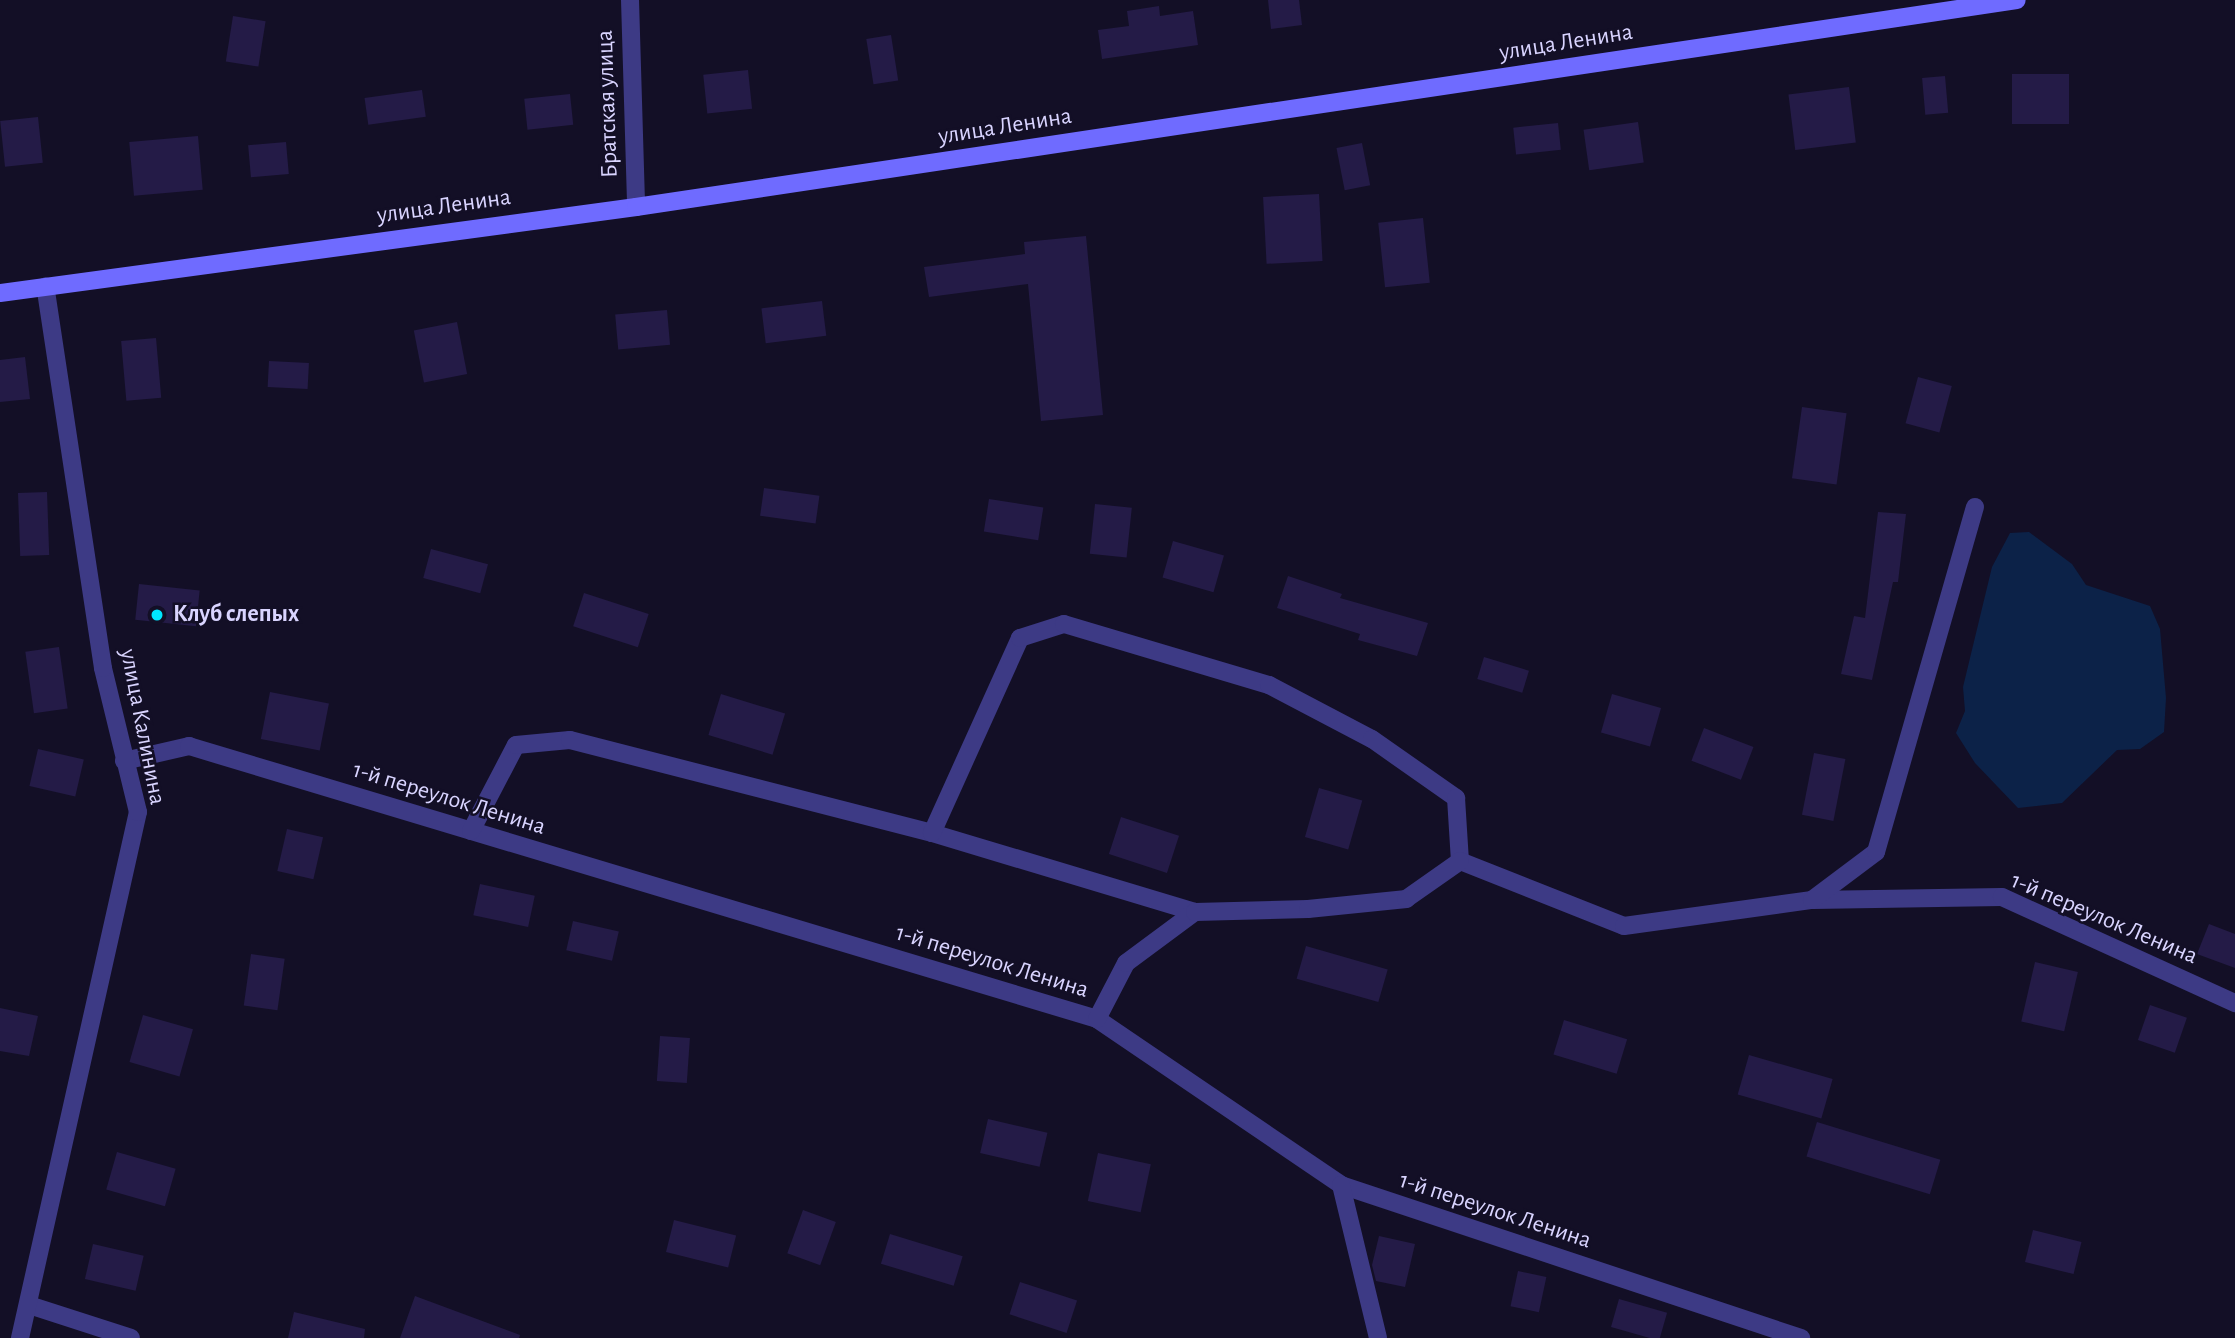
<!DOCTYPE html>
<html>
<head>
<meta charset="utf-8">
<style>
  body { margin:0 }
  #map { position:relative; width:2235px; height:1338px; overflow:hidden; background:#130f26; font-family:"Alegreya Sans",sans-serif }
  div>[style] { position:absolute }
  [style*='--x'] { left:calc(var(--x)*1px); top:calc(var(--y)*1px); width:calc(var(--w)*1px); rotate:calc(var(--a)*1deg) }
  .water>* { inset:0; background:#0c2248 }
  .building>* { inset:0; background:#241b47; transform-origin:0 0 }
  .minor>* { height:18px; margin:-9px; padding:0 9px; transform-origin:9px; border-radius:9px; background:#3d3a85 }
  .tertiary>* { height:18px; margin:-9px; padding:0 9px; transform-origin:9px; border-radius:9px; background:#3d3a85 }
  .secondary>* { height:18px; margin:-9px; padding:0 9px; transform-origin:9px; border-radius:9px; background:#6f6bff }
  .dots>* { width:19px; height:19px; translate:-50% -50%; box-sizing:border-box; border:4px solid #130f26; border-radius:50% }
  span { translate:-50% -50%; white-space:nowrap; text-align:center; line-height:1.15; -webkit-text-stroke:5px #130f26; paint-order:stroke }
  .street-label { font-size:24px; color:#d9d4ff }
  .poi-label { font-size:24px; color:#d9d4ff; font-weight:700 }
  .left { translate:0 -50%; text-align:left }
</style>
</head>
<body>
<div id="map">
  <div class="water">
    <div style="clip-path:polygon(2029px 532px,2072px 564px,2086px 585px,2150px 606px,2160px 629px,2166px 698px,2164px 732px,2140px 749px,2117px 750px,2062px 803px,2018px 808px,1975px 763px,1956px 733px,1965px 711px,1963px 687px,1992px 567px,2010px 533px)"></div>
  </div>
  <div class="building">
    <div style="clip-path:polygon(1268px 0,1299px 0,1302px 25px,1271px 29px)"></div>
    <div style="clip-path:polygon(1159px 6px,1160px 16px,1193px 11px,1198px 45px,1102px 59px,1098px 30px,1129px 26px,1127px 11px)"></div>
    <div style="left:233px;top:16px;width:33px;height:46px;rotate:9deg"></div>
    <div style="left:891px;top:35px;width:46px;height:25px;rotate:81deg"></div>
    <div style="left:748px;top:70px;width:39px;height:45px;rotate:84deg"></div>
    <div style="left:2012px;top:74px;width:57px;height:50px"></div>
    <div style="left:1945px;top:76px;width:37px;height:23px;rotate:85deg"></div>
    <div style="left:1849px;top:87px;width:56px;height:61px;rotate:83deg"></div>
    <div style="left:422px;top:90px;width:27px;height:58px;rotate:82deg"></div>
    <div style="left:570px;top:94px;width:31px;height:46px;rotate:84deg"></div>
    <div style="left:38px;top:117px;width:46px;height:38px;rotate:84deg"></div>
    <div style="left:1638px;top:122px;width:41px;height:55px;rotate:82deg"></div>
    <div style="left:1558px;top:123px;width:27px;height:45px;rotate:84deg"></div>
    <div style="left:198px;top:136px;width:54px;height:69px;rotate:85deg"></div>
    <div style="left:286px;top:142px;width:32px;height:38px;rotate:85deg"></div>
    <div style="left:1362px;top:143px;width:43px;height:26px;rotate:79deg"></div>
    <div style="left:1319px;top:194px;width:67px;height:56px;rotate:87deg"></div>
    <div style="left:1423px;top:218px;width:65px;height:45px;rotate:84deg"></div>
    <div style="clip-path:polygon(1086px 236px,1103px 415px,1041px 421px,1028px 284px,929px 297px,924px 267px,1025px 254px,1024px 242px)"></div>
    <div style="left:822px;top:301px;width:35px;height:61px;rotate:83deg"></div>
    <div style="left:667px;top:310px;width:35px;height:52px;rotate:85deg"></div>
    <div style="left:457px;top:322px;width:53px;height:44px;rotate:79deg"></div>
    <div style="left:156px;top:338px;width:60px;height:35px;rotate:85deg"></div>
    <div style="clip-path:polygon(25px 357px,30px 399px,0 402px,0 360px)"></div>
    <div style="left:269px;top:361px;width:40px;height:26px;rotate:3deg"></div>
    <div style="left:1918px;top:377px;width:35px;height:48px;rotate:15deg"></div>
    <div style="left:1802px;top:407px;width:45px;height:72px;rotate:8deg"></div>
    <div style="left:764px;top:488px;width:56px;height:28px;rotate:8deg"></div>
    <div style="left:47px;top:492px;width:63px;height:29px;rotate:88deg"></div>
    <div style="left:989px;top:499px;width:55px;height:33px;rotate:9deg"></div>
    <div style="left:1095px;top:504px;width:37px;height:50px;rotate:6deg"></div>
    <div style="clip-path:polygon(1878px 512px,1906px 514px,1898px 582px,1893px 582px,1872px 680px,1841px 674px,1854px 616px,1865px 618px)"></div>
    <div style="left:1173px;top:541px;width:53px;height:38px;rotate:16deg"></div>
    <div style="left:431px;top:549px;width:59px;height:30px;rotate:15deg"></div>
    <div style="clip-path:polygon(1288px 576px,1342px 594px,1340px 598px,1428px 623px,1417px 656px,1358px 640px,1360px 634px,1277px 608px)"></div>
    <div style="left:139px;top:584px;width:61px;height:36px;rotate:6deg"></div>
    <div style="left:584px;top:593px;width:68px;height:35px;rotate:18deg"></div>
    <div style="left:59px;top:647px;width:62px;height:34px;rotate:82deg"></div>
    <div style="left:1484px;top:657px;width:47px;height:23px;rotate:17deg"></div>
    <div style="left:270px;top:692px;width:60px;height:48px;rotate:11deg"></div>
    <div style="left:721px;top:694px;width:67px;height:43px;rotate:17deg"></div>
    <div style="left:1612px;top:694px;width:51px;height:40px;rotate:16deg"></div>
    <div style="left:1704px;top:728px;width:53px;height:35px;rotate:21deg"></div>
    <div style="left:38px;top:749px;width:47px;height:38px;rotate:13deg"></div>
    <div style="left:1814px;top:753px;width:32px;height:63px;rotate:11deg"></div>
    <div style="left:1319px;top:788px;width:45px;height:51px;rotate:16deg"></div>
    <div style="left:1121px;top:817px;width:61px;height:39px;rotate:18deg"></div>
    <div style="left:287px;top:829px;width:37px;height:43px;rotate:13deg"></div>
    <div style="left:480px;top:884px;width:56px;height:32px;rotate:12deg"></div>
    <div style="left:573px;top:921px;width:47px;height:30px;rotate:13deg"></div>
    <div style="clip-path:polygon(2209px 924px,2235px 934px,2235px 968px,2197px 954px)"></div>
    <div style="left:1306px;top:946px;width:85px;height:34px;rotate:16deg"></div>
    <div style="left:251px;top:954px;width:34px;height:52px;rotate:8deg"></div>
    <div style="left:2035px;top:962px;width:44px;height:61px;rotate:13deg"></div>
    <div style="left:2150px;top:1005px;width:39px;height:37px;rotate:19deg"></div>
    <div style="clip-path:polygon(0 1008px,38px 1016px,29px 1056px,0 1051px)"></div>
    <div style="left:143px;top:1015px;width:52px;height:49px;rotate:16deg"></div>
    <div style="left:1564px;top:1020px;width:66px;height:36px;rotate:17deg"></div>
    <div style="left:660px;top:1036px;width:30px;height:45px;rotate:4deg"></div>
    <div style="left:1749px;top:1055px;width:87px;height:41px;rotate:16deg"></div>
    <div style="left:988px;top:1119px;width:61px;height:35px;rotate:13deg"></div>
    <div style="left:1817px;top:1122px;width:129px;height:36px;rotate:17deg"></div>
    <div style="left:117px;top:1152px;width:61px;height:39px;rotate:16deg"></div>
    <div style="left:1098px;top:1153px;width:54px;height:49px;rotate:12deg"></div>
    <div style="left:803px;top:1210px;width:35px;height:46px;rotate:20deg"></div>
    <div style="left:674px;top:1220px;width:64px;height:33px;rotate:14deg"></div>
    <div style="left:2033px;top:1230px;width:50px;height:33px;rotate:14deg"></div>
    <div style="left:890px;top:1234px;width:76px;height:31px;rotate:17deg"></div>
    <div style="clip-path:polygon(1379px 1236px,1415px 1244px,1405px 1287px,1376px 1281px,1372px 1265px)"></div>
    <div style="left:93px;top:1244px;width:52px;height:36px;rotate:13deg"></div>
    <div style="left:1518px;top:1271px;width:29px;height:36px;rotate:12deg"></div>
    <div style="left:1020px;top:1282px;width:60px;height:34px;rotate:18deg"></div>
    <div style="clip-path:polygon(415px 1296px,520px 1335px,519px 1338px,400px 1338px)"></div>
    <div style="left:1619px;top:1299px;width:50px;height:29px;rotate:16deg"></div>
    <div style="clip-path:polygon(294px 1312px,365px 1329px,364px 1338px,288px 1338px)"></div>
  </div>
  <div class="minor">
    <div style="--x:124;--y:761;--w:67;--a:-13"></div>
    <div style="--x:189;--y:746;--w:948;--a:16.73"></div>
    <div style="--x:1097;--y:1019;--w:295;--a:34.2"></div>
    <div style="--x:1341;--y:1185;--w:485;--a:18.4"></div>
    <div style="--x:471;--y:831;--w:97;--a:-62.4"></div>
    <div style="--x:516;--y:745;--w:54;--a:-5.3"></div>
    <div style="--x:570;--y:740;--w:374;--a:14.4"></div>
    <div style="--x:932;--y:833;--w:275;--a:16.7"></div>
    <div style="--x:932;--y:833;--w:214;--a:-65.7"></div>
    <div style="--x:1020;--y:638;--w:46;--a:-17.7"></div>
    <div style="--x:1064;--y:624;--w:214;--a:16.6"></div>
    <div style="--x:1269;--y:685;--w:116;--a:27.7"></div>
    <div style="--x:1372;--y:739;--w:103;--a:35.1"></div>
    <div style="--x:1456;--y:798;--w:63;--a:86.4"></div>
    <div style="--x:1460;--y:861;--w:176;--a:21.6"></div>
    <div style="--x:1624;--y:926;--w:190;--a:-7.9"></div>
    <div style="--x:1812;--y:900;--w:190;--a:-0.9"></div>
    <div style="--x:2002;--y:897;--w:256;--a:24.5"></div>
    <div style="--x:1812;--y:900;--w:80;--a:-36.9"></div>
    <div style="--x:1876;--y:852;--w:359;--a:-74"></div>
    <div style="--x:1097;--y:1019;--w:63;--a:-62.6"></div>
    <div style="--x:1126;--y:963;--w:86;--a:-36.5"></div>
    <div style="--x:1195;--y:912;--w:113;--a:-1.5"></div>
    <div style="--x:1308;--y:909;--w:99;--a:-5.8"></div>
    <div style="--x:1406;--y:899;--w:66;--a:-35.1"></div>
    <div style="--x:1341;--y:1185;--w:157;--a:76.4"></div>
    <div style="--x:29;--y:1305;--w:107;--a:17.9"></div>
    <div style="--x:20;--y:1338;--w:539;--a:-77.36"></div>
    <div style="--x:138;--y:812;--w:148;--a:-103.7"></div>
    <div style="--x:103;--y:668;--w:386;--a:-98.6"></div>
  </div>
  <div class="tertiary">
    <div style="--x:630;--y:0;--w:207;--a:88.3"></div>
  </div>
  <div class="secondary">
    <div style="--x:0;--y:293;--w:642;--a:-7.7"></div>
    <div style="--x:636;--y:207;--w:1396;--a:-8.52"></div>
  </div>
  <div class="dots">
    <div style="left:157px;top:615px;background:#00e5ff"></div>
  </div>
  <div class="street-label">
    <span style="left:1566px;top:43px;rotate:-9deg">улица Ленина</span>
    <span style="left:608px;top:104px;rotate:-92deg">Братская улица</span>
    <span style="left:1005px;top:127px;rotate:-9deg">улица Ленина</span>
    <span style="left:444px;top:207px;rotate:-8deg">улица Ленина</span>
    <span style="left:142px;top:727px;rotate:79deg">улица Калинина</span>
    <span style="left:449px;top:799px;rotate:17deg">1-й переулок Ленина</span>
    <span style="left:2104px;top:919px;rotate:23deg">1-й переулок Ленина</span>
    <span style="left:992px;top:962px;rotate:17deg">1-й переулок Ленина</span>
    <span style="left:1495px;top:1211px;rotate:18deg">1-й переулок Ленина</span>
  </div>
  <div class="poi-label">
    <span class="left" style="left:173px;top:615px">Клуб слепых</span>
  </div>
</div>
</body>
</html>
